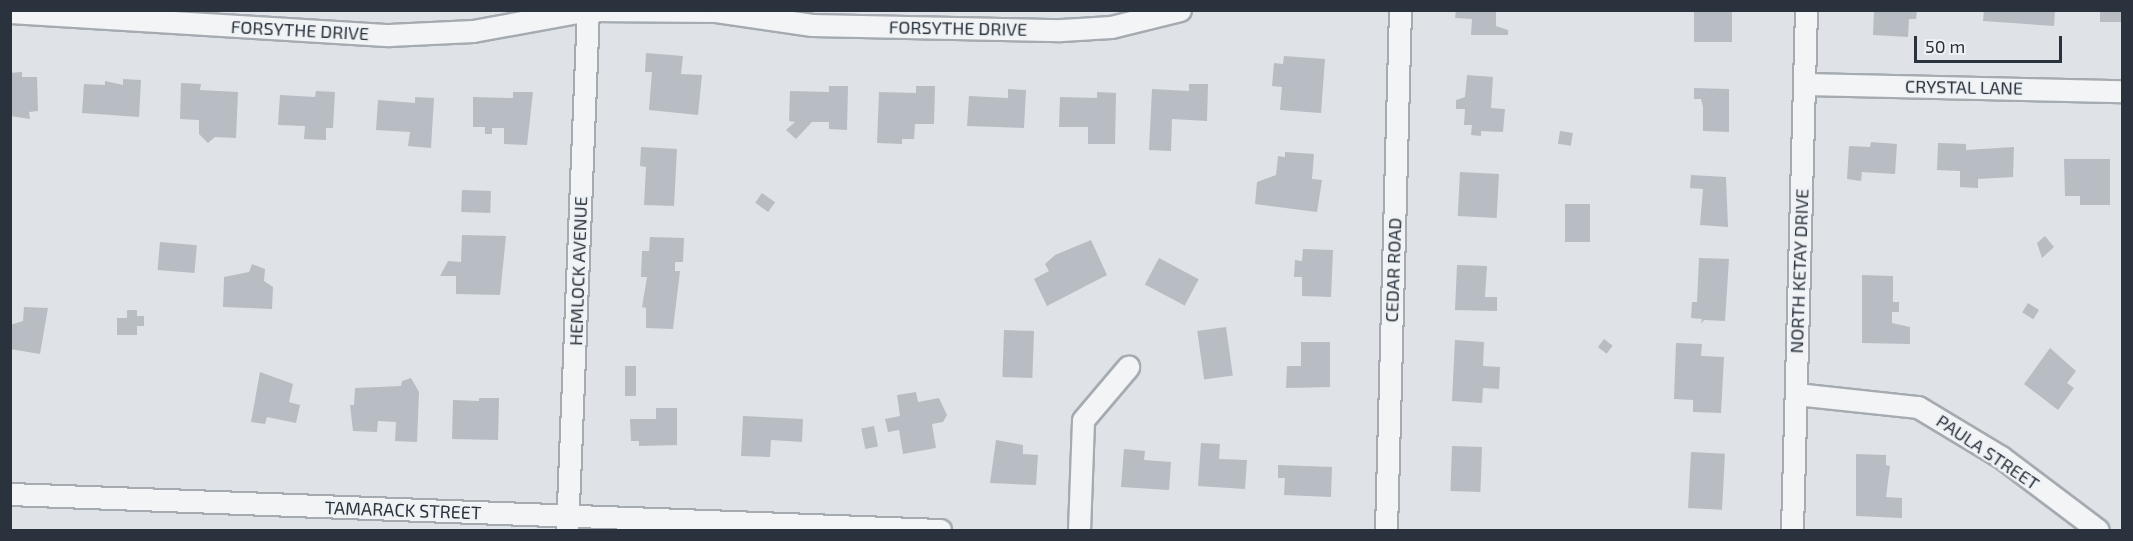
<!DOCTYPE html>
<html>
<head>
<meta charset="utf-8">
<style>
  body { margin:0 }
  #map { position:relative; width:2133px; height:541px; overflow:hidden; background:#dfe3e7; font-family:"Exo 2",sans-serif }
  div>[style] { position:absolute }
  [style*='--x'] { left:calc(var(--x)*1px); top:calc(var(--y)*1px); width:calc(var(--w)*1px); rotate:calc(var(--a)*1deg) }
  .building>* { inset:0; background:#b7bdc3; transform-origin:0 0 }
  .roads { filter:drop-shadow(2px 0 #a5abb1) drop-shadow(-2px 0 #a5abb1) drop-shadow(0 2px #a5abb1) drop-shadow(0 -2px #a5abb1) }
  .minor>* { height:21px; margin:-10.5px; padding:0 10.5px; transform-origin:10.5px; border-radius:10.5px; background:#f2f4f6 }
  span { translate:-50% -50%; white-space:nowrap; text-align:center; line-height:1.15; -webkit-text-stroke:4.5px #eff2f5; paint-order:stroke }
  .street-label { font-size:18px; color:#2a333d }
  .frame { position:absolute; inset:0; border:12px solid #2a333d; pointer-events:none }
  .scale { position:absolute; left:1914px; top:36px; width:148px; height:27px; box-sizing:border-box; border:3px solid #2a333d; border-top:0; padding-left:8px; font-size:18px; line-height:21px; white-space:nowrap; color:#2a333d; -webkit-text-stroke:4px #eff2f5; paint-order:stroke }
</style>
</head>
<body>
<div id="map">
  <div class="building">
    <div style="clip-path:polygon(1456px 10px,1496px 10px,1496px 26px,1508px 30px,1508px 35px,1471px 35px,1472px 19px,1455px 18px)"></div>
    <div style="left:1694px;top:10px;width:38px;height:32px"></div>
    <div style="clip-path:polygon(1874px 10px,1917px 10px,1916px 19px,1909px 19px,1908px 37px,1873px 35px)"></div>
    <div style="clip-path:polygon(1984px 10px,2055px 10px,2054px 26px,1983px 21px)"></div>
    <div style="left:2100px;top:10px;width:22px;height:12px"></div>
    <div style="clip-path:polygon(646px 53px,683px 56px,681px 74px,702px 75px,698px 115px,649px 110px,652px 72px,645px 72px)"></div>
    <div style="clip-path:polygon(1284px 56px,1325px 59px,1321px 113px,1280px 110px,1282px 87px,1272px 86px,1274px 63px,1283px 64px)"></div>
    <div style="clip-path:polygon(22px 72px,22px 77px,37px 77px,38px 111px,29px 112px,30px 119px,10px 116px,10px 73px)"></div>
    <div style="clip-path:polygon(1467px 75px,1493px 77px,1491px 108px,1505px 109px,1503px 132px,1481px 131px,1481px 136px,1471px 135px,1472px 125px,1464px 125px,1465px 109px,1456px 109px,1456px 100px,1465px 97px)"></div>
    <div style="clip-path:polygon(123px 79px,141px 80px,139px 117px,82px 113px,84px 84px,105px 85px,105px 81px,123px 85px)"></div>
    <div style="clip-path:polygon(181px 83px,201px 84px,200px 90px,238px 92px,236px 138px,215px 137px,208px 143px,199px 134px,199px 120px,180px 119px)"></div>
    <div style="clip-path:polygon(1189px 84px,1208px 84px,1207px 121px,1172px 119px,1171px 151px,1149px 150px,1152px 89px,1189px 91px)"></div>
    <div style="clip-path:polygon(829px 86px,848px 86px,847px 130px,829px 129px,829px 122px,812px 122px,796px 139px,786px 130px,795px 122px,789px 121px,790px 91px,829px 92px)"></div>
    <div style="clip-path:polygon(916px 86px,935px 86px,934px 124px,915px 124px,914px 139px,902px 139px,902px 144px,877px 143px,879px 92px,916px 93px)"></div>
    <div style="clip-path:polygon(1694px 88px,1729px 89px,1729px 132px,1703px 131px,1703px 107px,1701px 99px,1694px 99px)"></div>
    <div style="clip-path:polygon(1008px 89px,1026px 90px,1024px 128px,967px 126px,969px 96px,1008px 98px)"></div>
    <div style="clip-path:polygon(316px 91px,335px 92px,333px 128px,326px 128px,326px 140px,304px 139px,305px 126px,278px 125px,280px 95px,315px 97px)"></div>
    <div style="clip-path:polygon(513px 92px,533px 92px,527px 145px,504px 144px,504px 128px,492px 128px,492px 134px,485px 134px,485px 127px,473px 127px,473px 97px,513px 98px)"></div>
    <div style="clip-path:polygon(1097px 92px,1116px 93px,1115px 144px,1088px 144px,1088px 127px,1059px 127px,1060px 97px,1097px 98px)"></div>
    <div style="clip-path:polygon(415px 97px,434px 98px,431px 148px,408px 146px,410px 132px,376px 130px,378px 100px,415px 103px)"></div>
    <div style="left:1560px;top:131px;width:13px;height:13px;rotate:9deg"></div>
    <div style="clip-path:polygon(1871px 142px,1897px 144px,1895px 174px,1862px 172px,1861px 181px,1847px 179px,1849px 146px,1870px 147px)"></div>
    <div style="clip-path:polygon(1938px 143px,1966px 144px,1966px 150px,2014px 147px,2013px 177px,1978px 179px,1978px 188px,1960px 187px,1960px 171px,1937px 170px)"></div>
    <div style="clip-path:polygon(641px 147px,677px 149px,674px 206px,644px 205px,646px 167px,640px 166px)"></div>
    <div style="clip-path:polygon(1285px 152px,1314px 154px,1312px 179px,1322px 180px,1317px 212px,1255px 204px,1257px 182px,1276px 175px,1278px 156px,1285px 157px)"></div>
    <div style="clip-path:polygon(2064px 159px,2110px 159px,2110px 205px,2080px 205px,2080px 196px,2065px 196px)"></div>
    <div style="left:1460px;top:172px;width:39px;height:44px;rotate:3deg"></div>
    <div style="clip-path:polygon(1691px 175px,1726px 177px,1728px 227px,1700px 225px,1703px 189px,1690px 188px)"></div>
    <div style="left:462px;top:190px;width:29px;height:22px;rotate:2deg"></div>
    <div style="left:762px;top:193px;width:16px;height:12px;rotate:35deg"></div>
    <div style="left:1565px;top:204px;width:25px;height:38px"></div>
    <div style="clip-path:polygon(462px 235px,506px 236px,500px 295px,456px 294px,456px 276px,440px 276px,448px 261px,461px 262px)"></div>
    <div style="clip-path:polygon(2045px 236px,2054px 247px,2042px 258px,2037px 243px)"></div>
    <div style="clip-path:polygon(650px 237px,684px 238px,683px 262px,675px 262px,675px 271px,680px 271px,673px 329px,646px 328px,646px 308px,642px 307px,647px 277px,641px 277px,642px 251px,649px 251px)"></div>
    <div style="clip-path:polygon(1091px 240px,1107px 275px,1047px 306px,1034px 279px,1049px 271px,1045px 264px,1055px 255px)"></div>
    <div style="left:160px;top:242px;width:37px;height:28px;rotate:5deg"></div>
    <div style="clip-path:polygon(1303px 249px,1333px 250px,1331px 297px,1302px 296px,1302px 277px,1294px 277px,1295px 260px,1302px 261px)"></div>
    <div style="left:1159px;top:258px;width:45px;height:30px;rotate:28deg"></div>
    <div style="clip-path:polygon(1699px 258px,1729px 259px,1725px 321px,1704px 320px,1701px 324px,1702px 319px,1691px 318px,1692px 302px,1697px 302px)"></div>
    <div style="clip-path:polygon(252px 264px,265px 269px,264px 281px,273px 287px,272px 309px,223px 307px,224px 277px,249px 272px)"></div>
    <div style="clip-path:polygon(1457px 265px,1487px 266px,1485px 297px,1497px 297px,1497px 311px,1455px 310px)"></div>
    <div style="clip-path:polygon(1862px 275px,1893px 276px,1893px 302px,1899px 302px,1899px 312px,1892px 312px,1892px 323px,1910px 327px,1910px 344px,1862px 343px)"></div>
    <div style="left:2028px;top:303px;width:13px;height:11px;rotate:32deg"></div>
    <div style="clip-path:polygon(24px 307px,48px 308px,40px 354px,10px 349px,10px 325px,23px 321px)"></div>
    <div style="clip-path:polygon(127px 310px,137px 310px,137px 316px,144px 316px,144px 326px,137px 326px,137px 335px,117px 335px,117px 318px,127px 318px)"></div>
    <div style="left:1226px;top:327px;width:49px;height:29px;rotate:82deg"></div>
    <div style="left:1004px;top:330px;width:30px;height:47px;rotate:2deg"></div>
    <div style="left:1604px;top:339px;width:11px;height:10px;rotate:38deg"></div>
    <div style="clip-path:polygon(1455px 340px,1484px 342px,1483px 366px,1500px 367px,1499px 389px,1483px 388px,1482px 403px,1452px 401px)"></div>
    <div style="clip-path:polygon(1301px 342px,1330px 342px,1330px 387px,1286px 388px,1287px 366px,1301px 366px)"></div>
    <div style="clip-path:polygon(1676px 343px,1702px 344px,1701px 356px,1724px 357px,1721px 413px,1693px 412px,1693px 400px,1674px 399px)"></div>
    <div style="clip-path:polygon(2050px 348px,2076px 371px,2067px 383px,2074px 388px,2058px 410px,2024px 384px)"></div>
    <div style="left:625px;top:366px;width:11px;height:30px"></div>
    <div style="clip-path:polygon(260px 372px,293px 384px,289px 402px,300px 405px,296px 423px,267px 417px,265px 424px,251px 422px)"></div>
    <div style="clip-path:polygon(411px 378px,419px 392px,417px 442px,395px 441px,396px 422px,378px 421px,377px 432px,353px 431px,350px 405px,354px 405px,355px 388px,401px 386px,402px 381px)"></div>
    <div style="clip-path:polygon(916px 392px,918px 402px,939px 398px,947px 415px,943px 422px,932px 424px,936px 448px,903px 454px,899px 430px,888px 432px,885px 419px,900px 416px,897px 395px)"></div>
    <div style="clip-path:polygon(479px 398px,499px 398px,498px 440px,452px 439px,453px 400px,479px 401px)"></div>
    <div style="clip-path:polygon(656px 408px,677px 408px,677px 445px,639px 446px,639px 441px,631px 441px,630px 419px,656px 419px)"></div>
    <div style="clip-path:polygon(743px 416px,803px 419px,802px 442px,771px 440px,770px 457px,741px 456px)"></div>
    <div style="left:874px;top:426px;width:21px;height:13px;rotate:79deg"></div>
    <div style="clip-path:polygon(996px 440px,1023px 445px,1023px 454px,1038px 455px,1036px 485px,990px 483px)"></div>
    <div style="clip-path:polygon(1201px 443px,1220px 444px,1219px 459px,1247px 460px,1245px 489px,1198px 486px)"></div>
    <div style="left:1452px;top:446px;width:30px;height:45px;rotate:2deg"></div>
    <div style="clip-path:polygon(1124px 449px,1145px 451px,1144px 460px,1171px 462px,1169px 490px,1121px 487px)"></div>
    <div style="left:1691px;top:452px;width:34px;height:56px;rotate:3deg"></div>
    <div style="clip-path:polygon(1856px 454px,1886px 455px,1886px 465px,1890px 466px,1886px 497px,1902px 498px,1902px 518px,1856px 516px)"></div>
    <div style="clip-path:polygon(1278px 465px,1332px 467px,1331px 497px,1284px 495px,1285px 478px,1278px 478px)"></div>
  </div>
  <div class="roads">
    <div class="minor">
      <div style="--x:591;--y:10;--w:125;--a:0.5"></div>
      <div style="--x:716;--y:11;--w:97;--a:8.3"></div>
      <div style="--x:812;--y:25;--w:249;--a:1.2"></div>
      <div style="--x:1061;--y:30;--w:50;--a:-3.4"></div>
      <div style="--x:1111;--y:27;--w:71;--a:-13.8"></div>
      <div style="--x:10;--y:12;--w:380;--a:3.5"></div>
      <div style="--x:389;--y:35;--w:84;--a:-2.7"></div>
      <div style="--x:473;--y:31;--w:116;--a:-10.4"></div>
      <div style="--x:1805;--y:84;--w:317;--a:1.3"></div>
      <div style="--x:1796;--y:394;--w:123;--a:6.1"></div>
      <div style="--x:1918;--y:407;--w:97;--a:31.1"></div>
      <div style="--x:2001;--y:457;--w:121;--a:37"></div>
      <div style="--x:10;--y:494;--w:931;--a:2.22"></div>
      <div style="--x:567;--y:530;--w:520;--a:-87.69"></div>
      <div style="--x:1079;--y:530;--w:110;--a:-87.9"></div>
      <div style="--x:1083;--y:420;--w:70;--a:-49.7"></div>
      <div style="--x:1386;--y:530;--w:520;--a:-88.46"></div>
      <div style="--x:1792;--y:530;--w:520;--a:-88.46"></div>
    </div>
  </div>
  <div class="street-label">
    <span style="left:958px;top:28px;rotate:1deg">FORSYTHE DRIVE</span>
    <span style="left:300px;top:30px;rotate:3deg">FORSYTHE DRIVE</span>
    <span style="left:1964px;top:87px;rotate:1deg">CRYSTAL LANE</span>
    <span style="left:1393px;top:270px;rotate:-88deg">CEDAR ROAD</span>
    <span style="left:578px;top:271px;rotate:-88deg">HEMLOCK AVENUE</span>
    <span style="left:1799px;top:271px;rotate:-88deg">NORTH KETAY DRIVE</span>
    <span style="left:1988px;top:452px;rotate:34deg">PAULA STREET</span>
    <span style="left:403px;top:510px;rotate:2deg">TAMARACK STREET</span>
  </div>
  <div class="frame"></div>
  <div class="scale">50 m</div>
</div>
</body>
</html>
